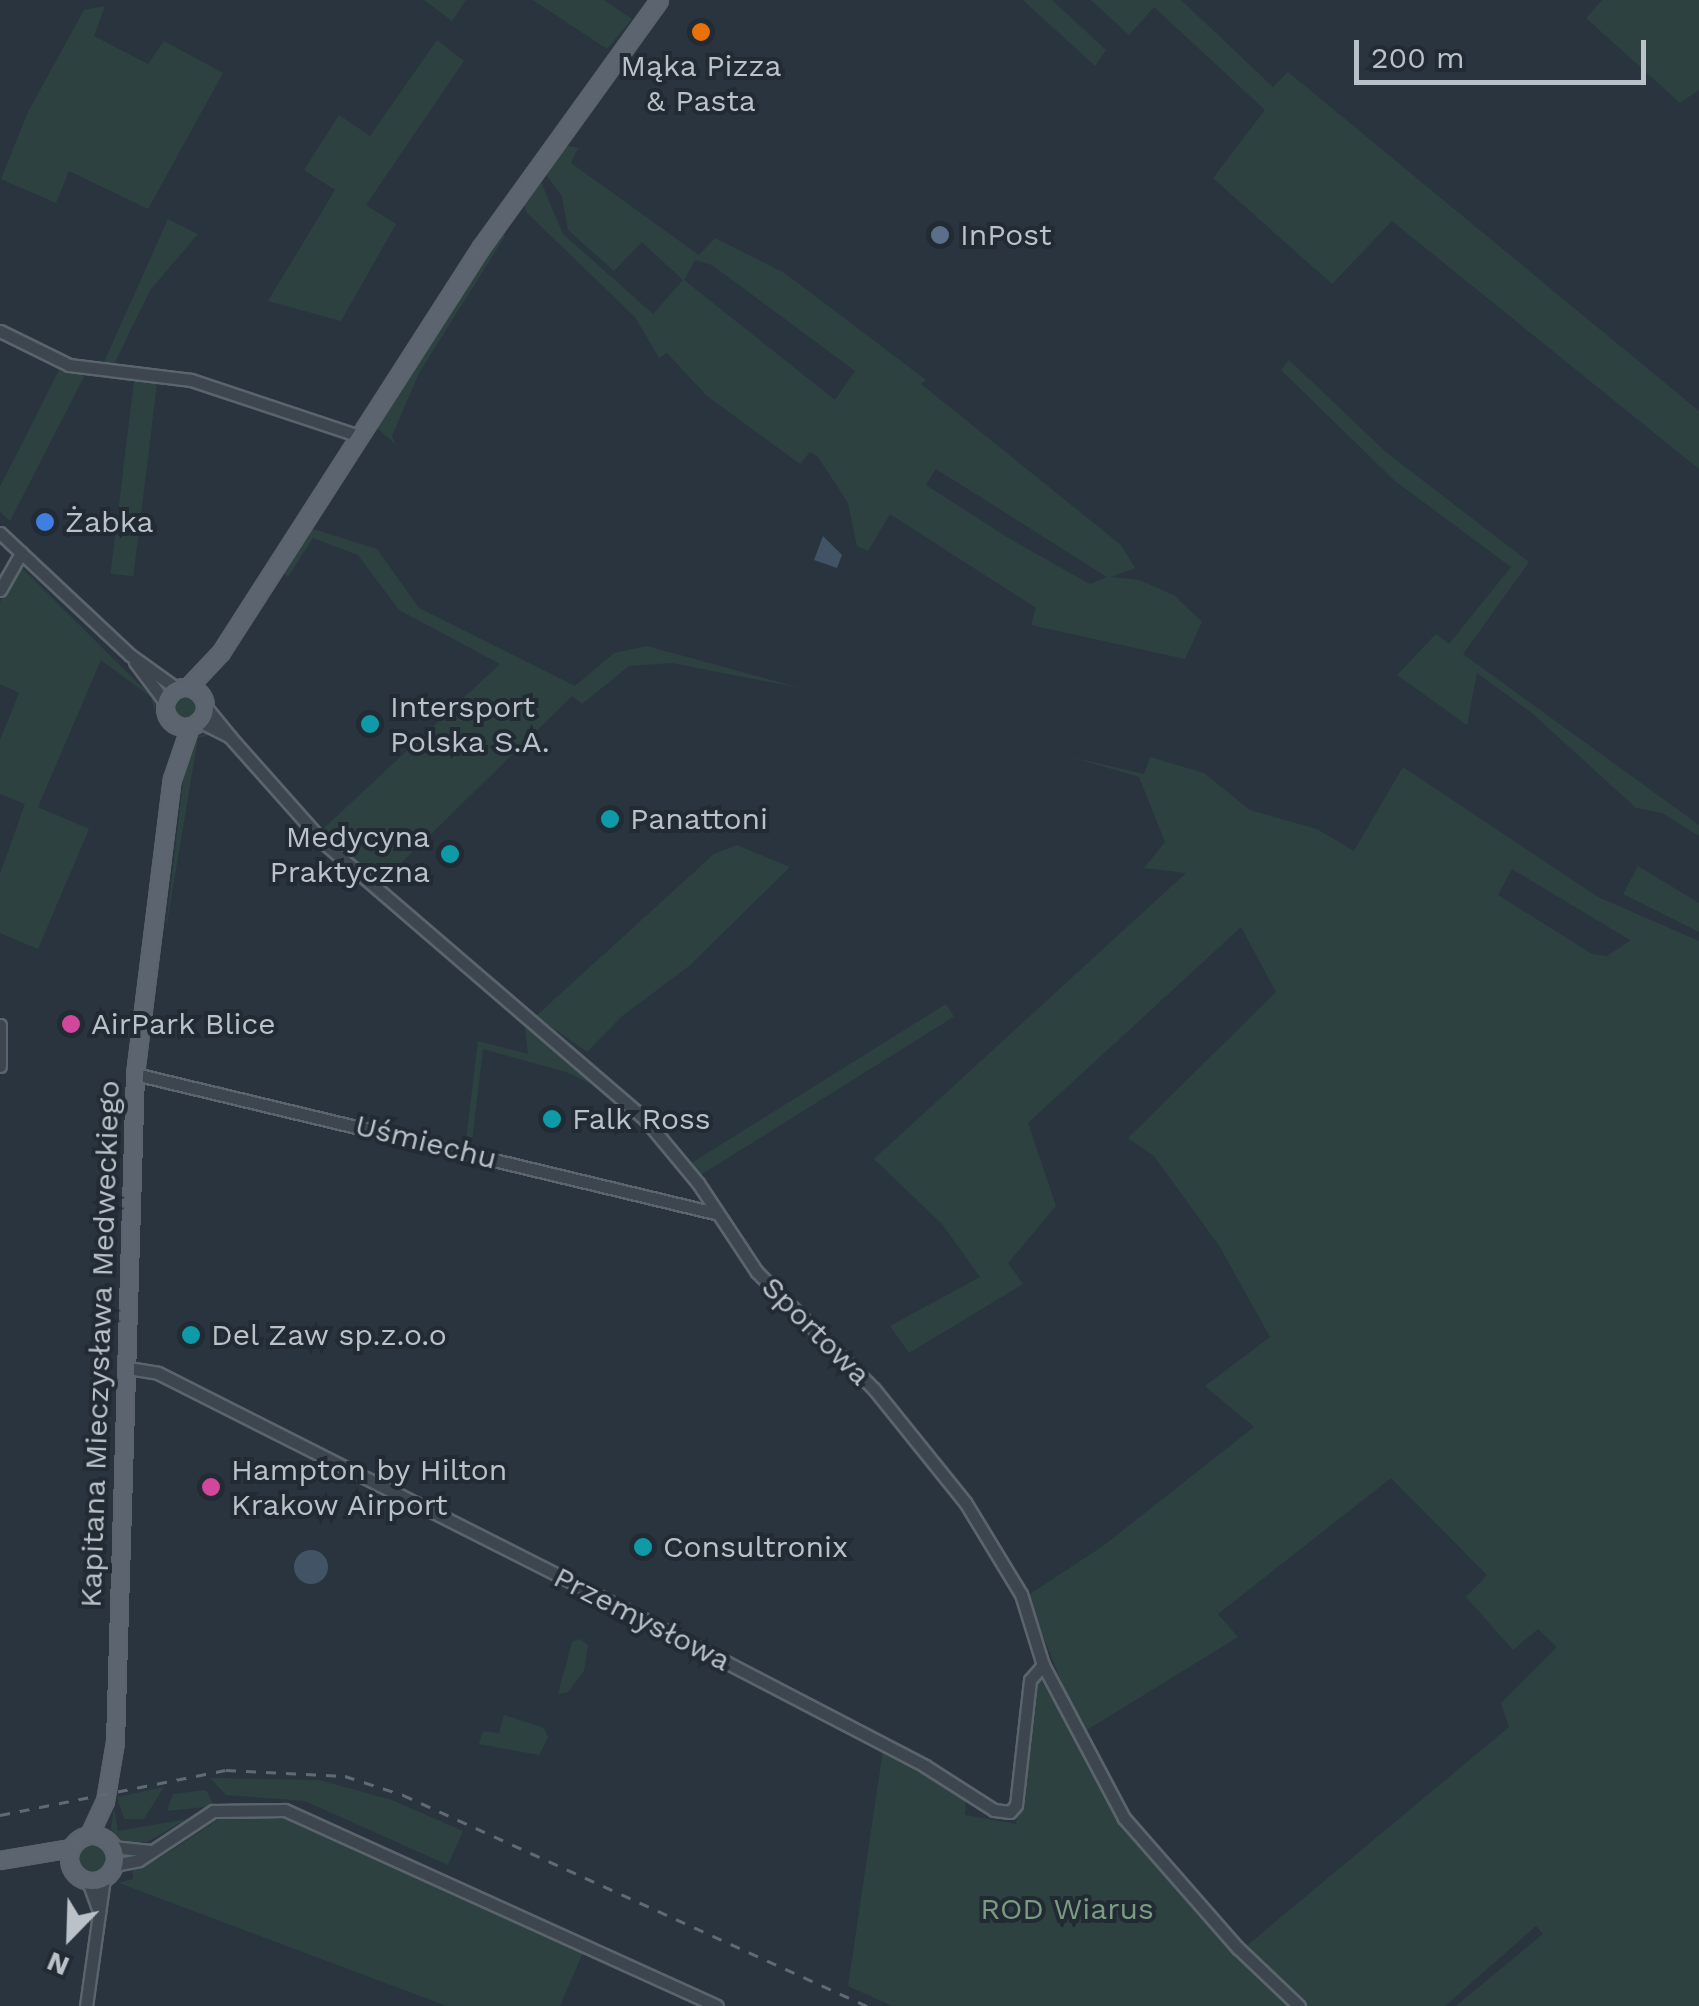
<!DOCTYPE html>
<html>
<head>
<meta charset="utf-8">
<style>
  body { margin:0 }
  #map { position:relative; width:1699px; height:2006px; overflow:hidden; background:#2a343f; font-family:"Work Sans",sans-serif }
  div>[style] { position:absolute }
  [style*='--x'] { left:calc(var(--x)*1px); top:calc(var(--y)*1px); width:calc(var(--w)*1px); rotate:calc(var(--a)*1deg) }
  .green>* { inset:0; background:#2d4141; transform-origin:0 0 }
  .round { border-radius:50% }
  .water>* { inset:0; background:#425366 }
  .roads { filter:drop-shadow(2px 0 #5b646c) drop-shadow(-2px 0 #5b646c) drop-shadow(0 2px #5b646c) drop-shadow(0 -2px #5b646c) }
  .minor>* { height:11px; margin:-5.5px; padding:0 5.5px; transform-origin:5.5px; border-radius:5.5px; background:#3d464f }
  .major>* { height:15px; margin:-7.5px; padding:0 7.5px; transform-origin:7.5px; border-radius:7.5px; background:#5c656f }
  .major>.ring { margin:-7.5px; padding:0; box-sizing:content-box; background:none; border:15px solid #5c656f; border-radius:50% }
  .rail>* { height:2.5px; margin-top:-1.25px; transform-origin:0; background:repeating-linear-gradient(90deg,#606a75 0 10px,transparent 0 20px) }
  .dots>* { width:28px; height:28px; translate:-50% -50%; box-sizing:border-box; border:5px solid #222b34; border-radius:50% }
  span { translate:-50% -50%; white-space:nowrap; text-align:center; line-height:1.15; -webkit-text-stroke:8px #222b34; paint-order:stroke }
  .poi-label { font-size:30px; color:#bac1c9 }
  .left { translate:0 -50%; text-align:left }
  .right { translate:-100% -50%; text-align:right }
  .street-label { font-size:30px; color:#bac1c9 }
  .park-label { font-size:30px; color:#7b9c82 }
  .north { position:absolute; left:20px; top:1886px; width:100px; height:100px; -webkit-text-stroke:8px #222b34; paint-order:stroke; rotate:203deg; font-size:28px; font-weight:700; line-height:40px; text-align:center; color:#bac1c9 }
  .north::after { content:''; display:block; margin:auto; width:35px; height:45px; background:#bac1c9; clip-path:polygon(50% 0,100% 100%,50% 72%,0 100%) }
  .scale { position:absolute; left:1354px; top:40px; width:292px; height:45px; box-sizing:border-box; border:5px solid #bac1c9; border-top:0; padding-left:12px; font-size:30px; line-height:35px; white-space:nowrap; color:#bac1c9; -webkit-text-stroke:8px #222b34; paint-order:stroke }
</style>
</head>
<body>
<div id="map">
  <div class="green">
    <div style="clip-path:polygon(424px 0,466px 0,452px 21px)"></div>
    <div style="clip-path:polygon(533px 0,604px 0,632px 19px,607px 49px)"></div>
    <div style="clip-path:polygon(1023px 0,1052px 0,1106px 50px,1095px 66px)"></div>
    <div style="clip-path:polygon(1091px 0,1181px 0,1273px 87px,1288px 72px,1699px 411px,1699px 469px,1392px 221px,1332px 284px,1213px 178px,1265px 110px,1154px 7px,1129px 35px)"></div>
    <div style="clip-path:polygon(1602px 0,1699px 0,1699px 90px,1680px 103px,1586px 18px)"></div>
    <div style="clip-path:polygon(105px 6px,94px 36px,148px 64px,164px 41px,223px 73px,148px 209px,69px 171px,56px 203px,1px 179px,28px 112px,84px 10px)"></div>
    <div style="clip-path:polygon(437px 40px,464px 61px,366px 205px,396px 224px,341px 321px,268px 301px,335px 190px,304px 170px,339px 115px,370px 136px)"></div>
    <div style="clip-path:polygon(evenodd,564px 145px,578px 148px,571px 163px,699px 255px,715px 238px,786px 274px,926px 380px,921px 384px,1121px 545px,1135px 568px,1111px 577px,1140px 580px,1175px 596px,1202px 622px,1185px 659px,1031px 625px,1036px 608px,890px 514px,868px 551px,857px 546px,848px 503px,818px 457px,810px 452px,800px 464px,707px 396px,667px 353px,659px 358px,635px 317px,528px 214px,523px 204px,541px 182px,563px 234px,653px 314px,683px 280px,642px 242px,614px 271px,568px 230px,562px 196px,545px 173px,564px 145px,695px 260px,712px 265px,855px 371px,835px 400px,684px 280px,695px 260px,564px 145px,935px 470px,936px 469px,1107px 577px,1090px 584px,1010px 539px,926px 485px,935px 470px)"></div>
    <div style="clip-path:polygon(168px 219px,198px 234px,151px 289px,114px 364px,104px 362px)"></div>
    <div style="clip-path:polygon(502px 232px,505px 236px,419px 373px,392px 436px,396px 445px,376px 427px)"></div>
    <div style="clip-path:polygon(1289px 360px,1387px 453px,1529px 562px,1463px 654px,1699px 825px,1699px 836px,1662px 813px,1636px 808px,1532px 713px,1477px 673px,1467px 725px,1397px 675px,1436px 634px,1449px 644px,1511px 567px,1395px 481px,1281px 370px)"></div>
    <div style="clip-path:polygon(60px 368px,87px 371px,10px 521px,0 512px,0 487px)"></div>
    <div style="left:135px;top:374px;width:23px;height:201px;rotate:7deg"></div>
    <div style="clip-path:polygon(310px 528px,377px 549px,419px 608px,575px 686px,614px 653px,647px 646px,800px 688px,672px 663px,629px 666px,582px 704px,572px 696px,381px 883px,323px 829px,500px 664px,399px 610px,358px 555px,313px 538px,288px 577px,283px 573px)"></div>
    <div style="clip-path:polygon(20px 566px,155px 700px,156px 716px,151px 697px,101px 660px,38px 807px,89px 829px,38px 949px,0 933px,0 874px,25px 804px,0 794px,0 740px,19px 693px,0 684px,0 602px)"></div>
    <div class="round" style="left:169px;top:692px;width:30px;height:30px"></div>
    <div style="clip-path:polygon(205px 733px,210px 735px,198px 738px,165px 935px,185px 764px,191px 740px)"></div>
    <div style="clip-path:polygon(evenodd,1071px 757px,1144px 774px,1150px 757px,1204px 773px,1250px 810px,1317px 829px,1354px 851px,1403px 767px,1598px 897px,1699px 941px,1699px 2006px,1456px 2006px,1543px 1934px,1536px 1926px,1445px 2006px,1305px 2006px,1244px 1948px,1509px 1727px,1501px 1703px,1557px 1647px,1538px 1629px,1513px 1650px,1466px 1597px,1487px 1575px,1391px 1478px,1218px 1614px,1238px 1637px,1082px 1733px,1027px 1596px,1103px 1546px,1254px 1427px,1205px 1386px,1270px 1337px,1220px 1247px,1154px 1156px,1128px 1138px,1276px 992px,1241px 927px,1028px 1123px,1056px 1206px,1008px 1263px,1023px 1284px,909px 1353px,890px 1326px,980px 1277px,942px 1224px,874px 1159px,1186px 873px,1144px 868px,1165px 842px,1139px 777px,1071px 757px,1512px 869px,1630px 940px,1630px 941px,1607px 956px,1592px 954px,1498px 895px,1512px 869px)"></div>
    <div style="clip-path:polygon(737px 845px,790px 867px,689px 966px,621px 1017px,587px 1052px,536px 1016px,714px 854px)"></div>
    <div style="clip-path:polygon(1638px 866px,1699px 903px,1699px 932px,1623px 894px)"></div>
    <div style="left:946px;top:1004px;width:15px;height:304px;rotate:58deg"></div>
    <div style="clip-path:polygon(524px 1020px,619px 1097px,566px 1072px,483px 1049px,471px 1149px,465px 1148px,478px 1041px,528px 1054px)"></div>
    <div style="clip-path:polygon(579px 1639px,588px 1645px,584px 1671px,568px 1692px,558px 1694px,572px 1642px)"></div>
    <div style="clip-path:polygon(1041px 1680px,1131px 1833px,1293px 2006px,892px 2006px,848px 1986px,883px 1750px,966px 1798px,965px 1815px,1016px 1824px,1032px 1689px)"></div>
    <div style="clip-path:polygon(504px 1715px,544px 1728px,548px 1737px,539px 1755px,479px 1744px,483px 1731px,499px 1733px)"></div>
    <div style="clip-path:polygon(210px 1778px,319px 1780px,392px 1800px,463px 1831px,448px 1865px,305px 1801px,226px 1795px)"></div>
    <div style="clip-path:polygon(164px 1787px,144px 1819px,124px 1819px,117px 1797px)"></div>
    <div style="clip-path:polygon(206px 1790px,214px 1806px,167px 1811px,173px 1794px)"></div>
    <div style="clip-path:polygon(114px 1808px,118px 1831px,187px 1819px,147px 1842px,118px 1842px,111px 1828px)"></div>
    <div style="clip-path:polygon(227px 1814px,277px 1815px,300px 1823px,584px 1950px,560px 2006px,447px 2006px,119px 1883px,133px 1879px,132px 1867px,158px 1859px)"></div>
    <div class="round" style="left:76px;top:1844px;width:30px;height:30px"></div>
  </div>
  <div class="water">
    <div style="clip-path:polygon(823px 536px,842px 555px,837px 568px,814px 560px)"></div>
    <div class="round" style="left:294px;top:1550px;width:34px;height:34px"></div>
  </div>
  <div class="roads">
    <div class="minor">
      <div style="--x:0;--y:331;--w:77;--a:26.2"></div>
      <div style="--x:69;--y:365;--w:123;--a:7"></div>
      <div style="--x:191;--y:380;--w:177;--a:18.4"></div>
      <div style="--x:0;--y:533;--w:178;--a:43.2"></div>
      <div style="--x:130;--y:655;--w:57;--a:35.7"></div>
      <div style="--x:0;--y:590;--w:43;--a:-60.4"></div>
      <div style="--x:135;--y:662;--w:50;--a:53.1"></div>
      <div style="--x:205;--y:706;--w:40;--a:51"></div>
      <div style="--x:199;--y:721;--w:35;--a:27"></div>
      <div style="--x:230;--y:737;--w:142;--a:48.4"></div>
      <div style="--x:324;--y:843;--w:422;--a:40.7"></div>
      <div style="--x:644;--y:1118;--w:85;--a:50.3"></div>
      <div style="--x:698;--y:1183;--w:107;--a:56.5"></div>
      <div style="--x:757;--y:1272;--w:165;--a:45"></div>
      <div style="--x:874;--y:1389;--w:145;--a:51.2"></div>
      <div style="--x:965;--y:1502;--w:108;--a:58.7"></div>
      <div style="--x:1021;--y:1594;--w:74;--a:72.8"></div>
      <div style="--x:1043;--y:1665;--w:173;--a:62.1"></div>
      <div style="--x:1124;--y:1818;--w:173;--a:48.8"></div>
      <div style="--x:1238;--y:1948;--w:84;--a:43.6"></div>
      <div style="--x:0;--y:1025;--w:41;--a:90"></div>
      <div style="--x:135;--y:1074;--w:596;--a:13.48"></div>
      <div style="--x:128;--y:1368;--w:30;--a:9"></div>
      <div style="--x:158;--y:1373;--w:487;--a:26.8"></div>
      <div style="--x:593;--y:1593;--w:374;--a:27.5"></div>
      <div style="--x:925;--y:1766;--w:82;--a:32.5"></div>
      <div style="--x:994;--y:1810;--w:16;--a:7"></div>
      <div style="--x:1010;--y:1812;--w:9;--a:-49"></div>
      <div style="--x:1016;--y:1805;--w:126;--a:-83.6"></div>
      <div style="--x:1030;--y:1680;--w:20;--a:-49"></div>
      <div style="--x:112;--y:1847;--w:39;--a:6"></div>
      <div style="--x:114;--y:1865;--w:25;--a:-11"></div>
      <div style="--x:139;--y:1860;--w:89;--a:-33.5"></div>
      <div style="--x:213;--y:1811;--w:72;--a:-0.8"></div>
      <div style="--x:285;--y:1810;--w:474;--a:24.4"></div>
      <div style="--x:88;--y:1881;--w:33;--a:70"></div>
      <div style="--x:86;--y:2006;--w:129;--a:-82"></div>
    </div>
    <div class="major">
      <div class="ring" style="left:165px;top:687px;width:25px;height:25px"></div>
      <div style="--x:188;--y:687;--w:48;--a:-46.7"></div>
      <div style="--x:221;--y:652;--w:481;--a:-57.3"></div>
      <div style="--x:481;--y:247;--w:304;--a:-54.2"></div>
      <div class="ring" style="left:69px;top:1835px;width:31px;height:31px"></div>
      <div style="--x:89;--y:1835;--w:38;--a:-65"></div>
      <div style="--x:105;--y:1801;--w:60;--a:-80.4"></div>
      <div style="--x:115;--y:1742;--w:668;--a:-88.29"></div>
      <div style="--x:135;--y:1074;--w:297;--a:-82.9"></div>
      <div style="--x:172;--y:779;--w:56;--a:-71.2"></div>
      <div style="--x:0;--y:1860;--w:72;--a:-9.6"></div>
    </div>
  </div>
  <div class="rail">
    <div style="--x:0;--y:1815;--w:230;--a:-11.3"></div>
    <div style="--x:226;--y:1770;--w:119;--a:2.9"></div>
    <div style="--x:345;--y:1776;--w:61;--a:18.1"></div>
    <div style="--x:403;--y:1795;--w:510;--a:24.45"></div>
  </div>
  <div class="dots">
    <div style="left:701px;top:32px;background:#e8710a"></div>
    <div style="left:940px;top:235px;background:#5c6f8a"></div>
    <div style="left:45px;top:522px;background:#3f7fe0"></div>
    <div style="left:370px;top:724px;background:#0f9aa8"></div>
    <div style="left:610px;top:819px;background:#0f9aa8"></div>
    <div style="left:450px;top:854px;background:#0f9aa8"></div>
    <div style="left:71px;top:1024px;background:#d1479c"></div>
    <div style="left:552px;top:1119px;background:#0f9aa8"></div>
    <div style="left:191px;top:1335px;background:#0f9aa8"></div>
    <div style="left:211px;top:1487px;background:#d1479c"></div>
    <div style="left:643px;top:1547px;background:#0f9aa8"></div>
  </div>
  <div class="poi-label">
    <span style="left:701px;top:83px">Mąka Pizza<br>&amp; Pasta</span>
    <span class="left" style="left:960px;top:235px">InPost</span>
    <span class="left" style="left:65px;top:522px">Żabka</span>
    <span class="left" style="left:390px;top:724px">Intersport<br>Polska S.A.</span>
    <span class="left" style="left:630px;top:819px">Panattoni</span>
    <span class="right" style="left:430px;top:854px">Medycyna<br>Praktyczna</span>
    <span class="left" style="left:91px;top:1024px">AirPark Blice</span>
    <span class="left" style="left:572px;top:1119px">Falk Ross</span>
    <span class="left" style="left:211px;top:1335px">Del Zaw sp.z.o.o</span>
    <span class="left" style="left:231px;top:1487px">Hampton by Hilton<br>Krakow Airport</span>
    <span class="left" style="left:663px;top:1547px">Consultronix</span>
  </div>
  <div class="street-label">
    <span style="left:426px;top:1142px;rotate:14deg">Uśmiechu</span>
    <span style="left:816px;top:1331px;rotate:45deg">Sportowa</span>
    <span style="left:100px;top:1344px;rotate:-88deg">Kapitana Mieczysława Medweckiego</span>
    <span style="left:642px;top:1619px;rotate:27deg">Przemysłowa</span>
  </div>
  <div class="park-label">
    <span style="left:1067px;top:1909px">ROD Wiarus</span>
  </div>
  <div class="north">N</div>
  <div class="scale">200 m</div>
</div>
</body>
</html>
